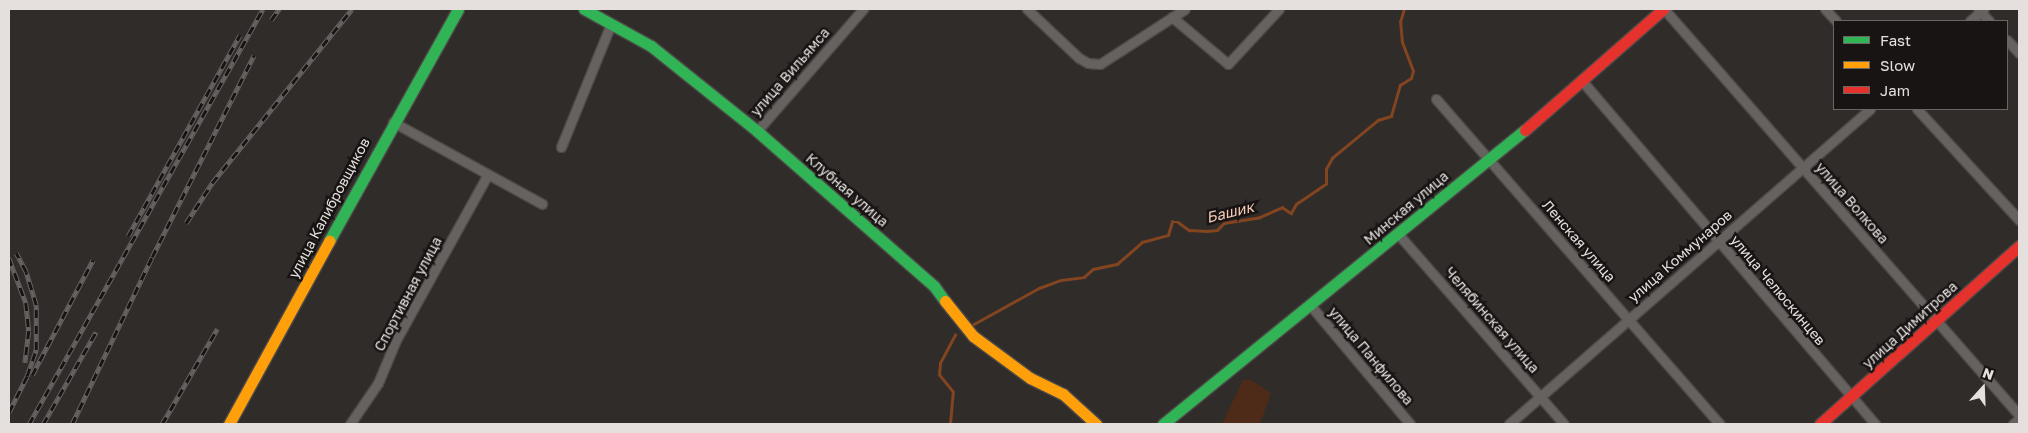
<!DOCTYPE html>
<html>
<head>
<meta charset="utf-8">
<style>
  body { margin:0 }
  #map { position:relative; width:2028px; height:433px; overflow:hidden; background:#302c2a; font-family:"Golos Text",sans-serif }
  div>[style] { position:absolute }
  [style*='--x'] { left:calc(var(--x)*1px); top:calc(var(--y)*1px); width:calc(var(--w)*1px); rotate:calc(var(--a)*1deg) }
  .green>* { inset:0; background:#4e2b18 }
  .stream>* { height:2.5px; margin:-1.25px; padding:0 1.25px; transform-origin:1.25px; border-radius:1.25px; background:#834420 }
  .roads { filter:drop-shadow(1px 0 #4d4947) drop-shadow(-1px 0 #4d4947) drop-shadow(0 1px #4d4947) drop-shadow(0 -1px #4d4947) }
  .street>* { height:9px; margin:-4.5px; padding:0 4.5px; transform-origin:4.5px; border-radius:4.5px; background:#656260 }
  .fast>* { height:11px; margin:-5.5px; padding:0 5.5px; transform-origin:5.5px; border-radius:5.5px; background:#30b455 }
  .slow>* { height:11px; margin:-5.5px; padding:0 5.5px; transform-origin:5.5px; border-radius:5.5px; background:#ff9f0a }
  .jam>* { height:11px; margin:-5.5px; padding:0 5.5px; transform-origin:5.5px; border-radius:5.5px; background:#e5322d }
  .rail>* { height:4.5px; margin-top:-2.25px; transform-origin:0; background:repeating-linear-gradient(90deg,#181413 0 8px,#666261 0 16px); box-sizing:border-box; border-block:1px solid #666261 }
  span { translate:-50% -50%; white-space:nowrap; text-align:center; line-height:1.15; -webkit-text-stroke:5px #181413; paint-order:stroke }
  .street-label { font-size:14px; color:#e5e0de }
  .water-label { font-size:15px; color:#f5cbb7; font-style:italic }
  .frame { position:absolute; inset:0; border:10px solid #e5e0de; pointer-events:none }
  .legend { position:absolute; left:1833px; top:20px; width:175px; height:90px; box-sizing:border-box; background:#181413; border:1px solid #6a6664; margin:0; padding:6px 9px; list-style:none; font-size:15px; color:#e5e0de }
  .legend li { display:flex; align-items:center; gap:10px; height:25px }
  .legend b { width:25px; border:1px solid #6a6664 }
  .north { position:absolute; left:1958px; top:363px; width:50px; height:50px; -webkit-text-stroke:4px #181413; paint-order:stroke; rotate:20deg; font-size:14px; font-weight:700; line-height:20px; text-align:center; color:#e5e0de }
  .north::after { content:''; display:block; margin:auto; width:18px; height:22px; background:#e5e0de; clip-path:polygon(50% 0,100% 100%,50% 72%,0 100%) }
</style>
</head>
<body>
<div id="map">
  <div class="green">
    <div style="clip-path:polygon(1243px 380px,1251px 380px,1271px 393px,1260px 424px,1222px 424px)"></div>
  </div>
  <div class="stream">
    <div style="--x:972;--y:325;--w:77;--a:-28.9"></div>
    <div style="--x:1039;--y:288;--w:23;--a:-20"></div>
    <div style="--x:1061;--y:280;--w:23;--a:-7"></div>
    <div style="--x:1084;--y:277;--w:12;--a:-42"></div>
    <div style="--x:1093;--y:269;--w:25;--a:-12"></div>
    <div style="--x:1117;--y:264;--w:33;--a:-41"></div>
    <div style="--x:1142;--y:242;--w:27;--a:-15"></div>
    <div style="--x:1168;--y:235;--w:14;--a:-73"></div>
    <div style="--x:1172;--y:222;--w:6;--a:0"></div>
    <div style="--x:1178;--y:222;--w:14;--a:36"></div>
    <div style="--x:1189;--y:230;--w:18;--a:3"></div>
    <div style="--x:1207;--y:231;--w:10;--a:-6"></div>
    <div style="--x:1217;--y:230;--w:10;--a:-45"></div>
    <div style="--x:1224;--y:223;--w:36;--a:-9"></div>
    <div style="--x:1260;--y:217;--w:24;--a:-24"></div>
    <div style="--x:1282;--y:207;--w:11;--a:34"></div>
    <div style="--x:1291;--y:213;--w:10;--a:-61"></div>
    <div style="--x:1296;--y:204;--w:36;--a:-34"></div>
    <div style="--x:1326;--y:184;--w:15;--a:-90"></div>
    <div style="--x:1326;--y:169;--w:13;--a:-61"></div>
    <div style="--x:1332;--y:158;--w:60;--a:-39.6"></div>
    <div style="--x:1378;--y:120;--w:14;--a:-17"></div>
    <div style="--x:1391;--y:116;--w:32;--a:-74"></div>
    <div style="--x:1400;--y:85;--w:13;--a:-32"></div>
    <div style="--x:1411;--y:78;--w:7;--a:-74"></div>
    <div style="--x:1413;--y:71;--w:30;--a:-111"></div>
    <div style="--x:1402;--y:43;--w:21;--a:-95"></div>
    <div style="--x:1400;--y:22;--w:14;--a:-73"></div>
    <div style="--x:950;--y:424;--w:32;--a:-85"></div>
    <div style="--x:953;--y:392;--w:22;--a:-129"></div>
    <div style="--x:939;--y:375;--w:12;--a:-85"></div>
    <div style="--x:940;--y:363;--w:32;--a:-62"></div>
  </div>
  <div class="roads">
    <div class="street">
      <div style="--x:1027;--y:9;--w:71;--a:43.3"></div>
      <div style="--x:1079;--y:58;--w:10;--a:29"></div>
      <div style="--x:1088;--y:63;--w:12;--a:5"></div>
      <div style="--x:1100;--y:64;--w:101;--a:-32.9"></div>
      <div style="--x:1664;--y:9;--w:539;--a:48.83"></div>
      <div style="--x:1825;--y:9;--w:16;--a:47"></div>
      <div style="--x:1978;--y:9;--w:16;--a:47"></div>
      <div style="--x:1172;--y:17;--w:73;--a:40"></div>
      <div style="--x:1228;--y:64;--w:75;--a:-47.2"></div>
      <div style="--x:1970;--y:21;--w:18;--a:-41"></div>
      <div style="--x:2007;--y:40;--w:18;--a:47"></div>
      <div style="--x:1583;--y:82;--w:450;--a:49.5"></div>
      <div style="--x:1436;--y:99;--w:432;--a:48.9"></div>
      <div style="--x:1917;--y:109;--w:151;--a:47.4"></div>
      <div style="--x:393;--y:122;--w:170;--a:28.8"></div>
      <div style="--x:757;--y:131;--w:162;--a:-49"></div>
      <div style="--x:561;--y:147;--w:133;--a:-67.9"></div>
      <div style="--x:1399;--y:235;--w:251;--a:48.9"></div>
      <div style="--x:1311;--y:306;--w:154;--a:50"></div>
      <div style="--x:350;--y:424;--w:50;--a:-55.7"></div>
      <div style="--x:378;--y:383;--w:47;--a:-67.3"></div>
      <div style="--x:396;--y:340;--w:188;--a:-61"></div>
      <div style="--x:1509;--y:424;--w:479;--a:-41.1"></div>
      <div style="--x:2013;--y:424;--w:8;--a:-40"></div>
    </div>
    <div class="fast">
      <div style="--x:584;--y:9;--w:77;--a:28.9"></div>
      <div style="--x:651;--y:46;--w:136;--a:38.7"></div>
      <div style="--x:757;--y:131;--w:235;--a:41.2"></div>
      <div style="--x:934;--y:286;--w:19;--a:54"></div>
      <div style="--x:329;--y:241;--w:265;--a:-60.9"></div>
      <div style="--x:1163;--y:424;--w:466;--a:-39.1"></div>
    </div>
    <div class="slow">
      <div style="--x:945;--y:301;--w:45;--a:51.3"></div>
      <div style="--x:973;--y:336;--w:71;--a:36.4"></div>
      <div style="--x:1030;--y:378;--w:37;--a:26"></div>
      <div style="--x:1063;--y:394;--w:45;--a:42.3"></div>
      <div style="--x:229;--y:424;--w:209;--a:-61.3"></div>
    </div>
    <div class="jam">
      <div style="--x:1525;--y:130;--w:184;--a:-41.2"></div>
      <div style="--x:1820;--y:424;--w:267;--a:-41.8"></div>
    </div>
  </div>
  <div class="rail">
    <div style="--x:271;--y:20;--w:14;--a:-54"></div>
    <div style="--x:186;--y:223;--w:48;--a:-57"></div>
    <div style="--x:212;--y:183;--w:223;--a:-51.2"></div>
    <div style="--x:128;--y:236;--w:230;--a:-60.9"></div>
    <div style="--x:9;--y:258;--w:48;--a:69.3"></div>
    <div style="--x:26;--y:303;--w:28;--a:84"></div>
    <div style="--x:29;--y:331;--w:32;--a:97"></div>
    <div style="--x:32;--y:375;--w:130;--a:-62.1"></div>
    <div style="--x:9;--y:412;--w:40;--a:-63.4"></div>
    <div style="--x:27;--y:376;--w:28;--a:-71"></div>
    <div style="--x:36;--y:350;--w:45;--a:-90"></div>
    <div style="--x:36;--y:305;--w:34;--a:-107"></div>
    <div style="--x:26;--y:272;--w:21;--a:-118"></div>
    <div style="--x:29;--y:424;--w:476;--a:-60.6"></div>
    <div style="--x:43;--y:424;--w:106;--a:-60.1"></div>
    <div style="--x:72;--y:424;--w:185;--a:-64.4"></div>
    <div style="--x:152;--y:257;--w:226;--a:-63.2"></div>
    <div style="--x:162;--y:424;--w:110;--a:-59.9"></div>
  </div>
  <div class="street-label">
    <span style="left:790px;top:72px;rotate:-49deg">улица Вильямса</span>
    <span style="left:847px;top:190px;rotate:41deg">Клубная улица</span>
    <span style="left:1852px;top:203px;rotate:49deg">улица Волкова</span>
    <span style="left:329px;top:208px;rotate:-62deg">улица Калибровщиков</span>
    <span style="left:1406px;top:208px;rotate:-40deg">Минская улица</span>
    <span style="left:1579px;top:241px;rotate:49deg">Ленская улица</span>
    <span style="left:1680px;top:256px;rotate:-41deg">улица Коммунаров</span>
    <span style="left:1778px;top:290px;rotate:50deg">улица Челюскинцев</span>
    <span style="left:408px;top:294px;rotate:-62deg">Спортивная улица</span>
    <span style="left:1492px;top:320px;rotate:49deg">Челябинская улица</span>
    <span style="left:1910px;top:325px;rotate:-42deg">улица Димитрова</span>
    <span style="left:1371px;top:356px;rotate:50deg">улица Панфилова</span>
  </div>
  <div class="water-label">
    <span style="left:1230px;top:212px;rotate:-14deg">Башик</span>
  </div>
  <div class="frame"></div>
  <ul class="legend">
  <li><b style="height:6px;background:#30b455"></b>Fast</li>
  <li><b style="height:6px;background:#ff9f0a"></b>Slow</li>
  <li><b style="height:6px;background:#e5322d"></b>Jam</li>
  </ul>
  <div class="north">N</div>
</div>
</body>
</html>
